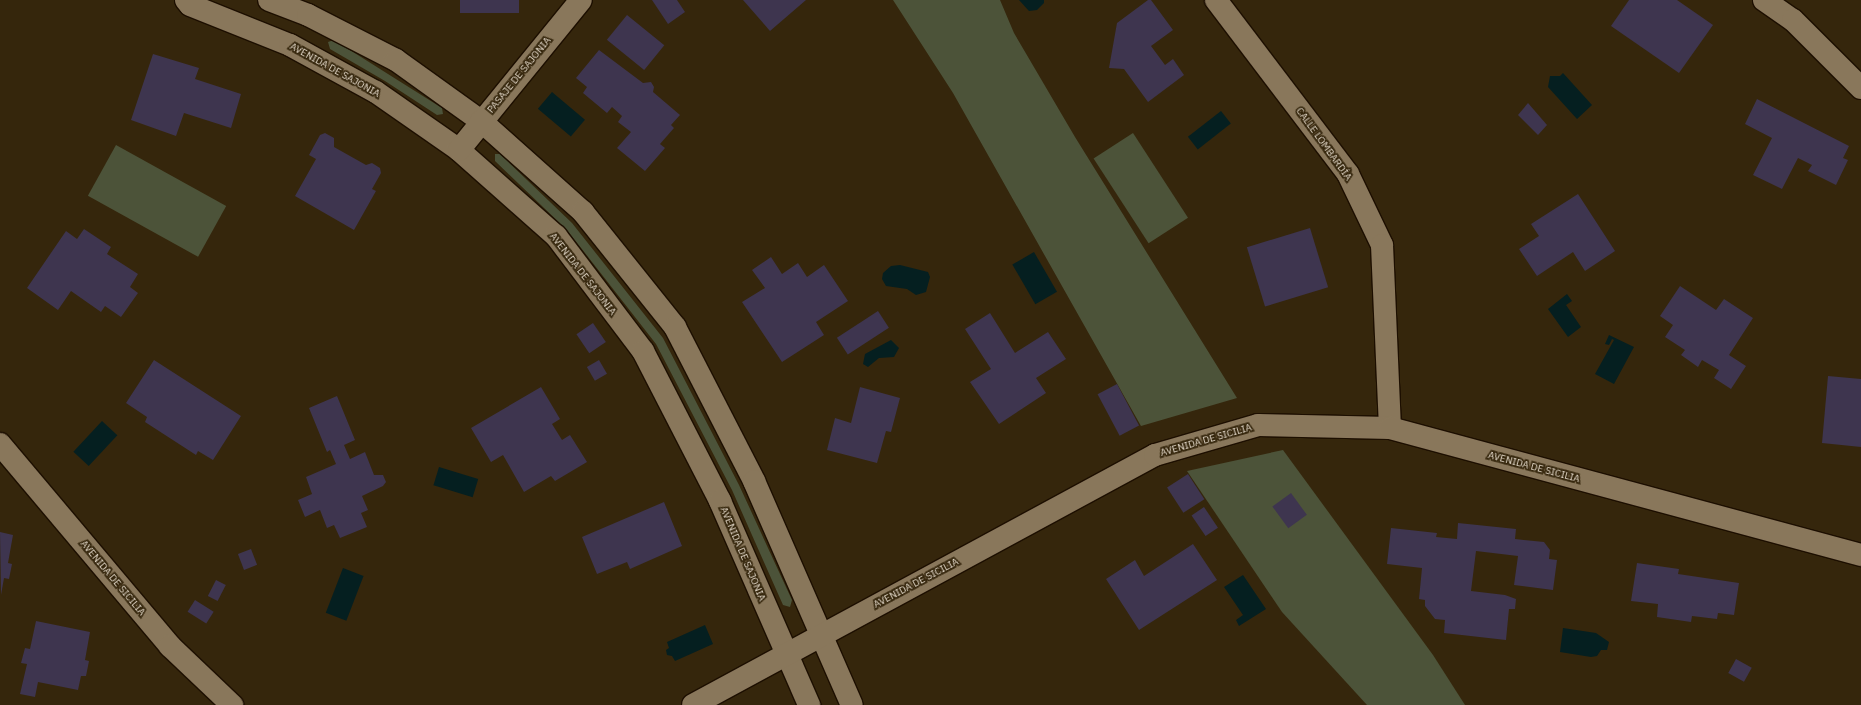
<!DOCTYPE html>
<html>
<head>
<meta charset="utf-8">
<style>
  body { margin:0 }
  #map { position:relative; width:1861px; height:705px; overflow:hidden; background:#35260c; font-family:"IBM Plex Sans",sans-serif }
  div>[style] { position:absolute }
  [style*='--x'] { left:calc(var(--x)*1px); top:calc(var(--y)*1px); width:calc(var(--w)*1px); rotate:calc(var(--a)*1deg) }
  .green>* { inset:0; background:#4c5339; transform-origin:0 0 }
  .water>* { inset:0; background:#051f20; transform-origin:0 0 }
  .building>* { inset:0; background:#3e354f; transform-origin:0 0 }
  .roads { filter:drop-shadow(1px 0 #1d0f00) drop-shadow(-1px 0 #1d0f00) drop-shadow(0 1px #1d0f00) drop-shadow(0 -1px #1d0f00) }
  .minor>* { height:22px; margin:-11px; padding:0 11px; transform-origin:11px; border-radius:11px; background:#89775b }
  span { translate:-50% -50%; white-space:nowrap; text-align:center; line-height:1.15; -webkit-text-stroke:3.5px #35260c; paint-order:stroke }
  .street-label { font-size:10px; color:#ebe1d2 }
</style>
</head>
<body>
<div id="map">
  <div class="green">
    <div style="clip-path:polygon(893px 0,1000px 0,1014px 33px,1075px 137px,1237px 398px,1141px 426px,953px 93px)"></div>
    <div style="clip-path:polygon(334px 40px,442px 108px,443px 114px,437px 115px,385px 81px,330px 49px,328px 42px)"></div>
    <div style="left:1133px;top:133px;width:101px;height:47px;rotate:57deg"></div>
    <div style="left:116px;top:145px;width:126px;height:58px;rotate:29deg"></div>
    <div style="clip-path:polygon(495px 154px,500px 154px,572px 223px,663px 338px,739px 485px,792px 600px,790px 607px,783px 605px,732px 490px,656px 344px,567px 230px,495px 161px)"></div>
    <div style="clip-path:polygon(1283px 450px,1433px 655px,1465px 705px,1367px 705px,1282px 612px,1187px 471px)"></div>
  </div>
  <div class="water">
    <div style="clip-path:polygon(1019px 0,1044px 0,1044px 3px,1037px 10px,1029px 11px)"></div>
    <div style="clip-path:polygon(1563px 73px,1592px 105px,1577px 119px,1548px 87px,1550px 76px,1560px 76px)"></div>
    <div style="left:552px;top:92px;width:43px;height:22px;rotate:40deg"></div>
    <div style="left:1221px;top:111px;width:16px;height:42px;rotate:52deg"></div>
    <div style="left:1034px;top:252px;width:46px;height:25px;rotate:60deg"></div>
    <div style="clip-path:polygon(900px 265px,928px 272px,930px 277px,926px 292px,916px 295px,907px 289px,886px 286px,882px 279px,883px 273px,891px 266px)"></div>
    <div style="clip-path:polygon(1567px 294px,1572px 301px,1566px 305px,1581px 327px,1568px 337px,1548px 309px)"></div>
    <div style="clip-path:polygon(1609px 335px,1634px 347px,1614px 384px,1595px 374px,1614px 340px,1612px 339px,1609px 345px,1605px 344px)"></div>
    <div style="clip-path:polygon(891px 340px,899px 348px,894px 357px,879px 358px,868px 367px,863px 364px,865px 354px)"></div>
    <div style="left:102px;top:421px;width:21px;height:42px;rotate:43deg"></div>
    <div style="left:439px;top:467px;width:41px;height:19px;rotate:17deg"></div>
    <div style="left:343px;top:568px;width:22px;height:48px;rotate:21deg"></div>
    <div style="clip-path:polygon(1243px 575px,1266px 609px,1239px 626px,1236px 620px,1243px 615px,1224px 587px)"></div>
    <div style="clip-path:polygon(705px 625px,713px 644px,675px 661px,672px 656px,667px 655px,666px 650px,669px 648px,667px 642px)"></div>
    <div style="clip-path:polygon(1563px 628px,1596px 633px,1609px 642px,1607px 650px,1601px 650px,1597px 656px,1591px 657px,1560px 652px)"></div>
  </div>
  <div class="building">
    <div style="left:460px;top:0;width:59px;height:13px"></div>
    <div style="clip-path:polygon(652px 0,677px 0,685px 12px,668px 24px)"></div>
    <div style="clip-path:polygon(743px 0,806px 0,770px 31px)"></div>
    <div style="clip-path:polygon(1148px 0,1151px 0,1173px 30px,1151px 46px,1165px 65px,1173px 59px,1184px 75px,1148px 102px,1124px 69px,1109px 68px,1117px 23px)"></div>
    <div style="clip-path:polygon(1629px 0,1677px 0,1713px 25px,1679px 73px,1611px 26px)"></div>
    <div style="left:627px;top:15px;width:48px;height:32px;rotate:39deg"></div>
    <div style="clip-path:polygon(599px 50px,643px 83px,651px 82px,654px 87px,653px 92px,680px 115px,671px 125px,674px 128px,660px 144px,665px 148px,645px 171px,617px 148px,631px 132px,618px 122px,622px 116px,612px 107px,607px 113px,583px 93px,587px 87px,576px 78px)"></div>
    <div style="clip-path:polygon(153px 54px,199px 68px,195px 79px,241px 94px,231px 128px,184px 113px,176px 136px,131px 120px)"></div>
    <div style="clip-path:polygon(1757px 99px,1849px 146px,1843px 158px,1848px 160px,1836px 185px,1808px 171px,1812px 165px,1798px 158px,1782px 189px,1753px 175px,1772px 138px,1745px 124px)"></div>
    <div style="clip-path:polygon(1528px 103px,1547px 125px,1538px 135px,1518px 115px)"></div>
    <div style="clip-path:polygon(325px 133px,334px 138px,334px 147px,366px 165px,372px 163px,380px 168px,381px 173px,372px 189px,376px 191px,354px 230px,295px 196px,316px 159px,309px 155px,320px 135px)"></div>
    <div style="clip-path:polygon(1578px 194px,1615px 251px,1585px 271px,1573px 252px,1537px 276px,1519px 249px,1539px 236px,1531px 224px)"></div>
    <div style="left:1310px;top:228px;width:62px;height:66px;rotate:73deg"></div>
    <div style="clip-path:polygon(84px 229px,111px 247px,107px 254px,138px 274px,130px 287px,138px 293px,121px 317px,105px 306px,101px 312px,71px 291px,58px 310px,27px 288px,66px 231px,77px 239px)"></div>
    <div style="clip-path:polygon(771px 257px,782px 274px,798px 263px,807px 277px,824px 265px,848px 301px,816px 322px,824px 335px,782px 362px,742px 302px,765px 288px,752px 270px)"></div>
    <div style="clip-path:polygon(1680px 286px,1716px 310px,1724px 299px,1753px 318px,1729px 355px,1746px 366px,1731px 389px,1714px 378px,1719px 370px,1702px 360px,1698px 367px,1681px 355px,1685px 350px,1665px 337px,1673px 325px,1660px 316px)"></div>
    <div style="left:878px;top:311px;width:20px;height:49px;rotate:57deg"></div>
    <div style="clip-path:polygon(990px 313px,1015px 353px,1048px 332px,1066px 359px,1036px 378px,1046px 393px,999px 424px,970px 382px,991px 369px,965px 329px)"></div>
    <div style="left:593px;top:323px;width:23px;height:20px;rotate:56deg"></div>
    <div style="clip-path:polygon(154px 360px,241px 416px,213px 460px,198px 451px,196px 455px,145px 422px,147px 417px,126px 403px)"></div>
    <div style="left:599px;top:360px;width:16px;height:14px;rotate:60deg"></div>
    <div style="clip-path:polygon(1828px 376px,1861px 379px,1861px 447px,1822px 443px)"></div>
    <div style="left:1117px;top:384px;width:47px;height:22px;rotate:62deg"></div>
    <div style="clip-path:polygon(541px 387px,560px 419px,552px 424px,562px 440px,570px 435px,587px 462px,555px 481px,551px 476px,524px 492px,503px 455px,491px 462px,471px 428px)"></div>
    <div style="clip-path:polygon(860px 387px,900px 398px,891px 432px,886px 431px,877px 463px,827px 450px,835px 418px,851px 423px)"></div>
    <div style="clip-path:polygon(337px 396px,355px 440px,344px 445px,350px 459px,365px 452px,374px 475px,383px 475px,386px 482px,383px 486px,362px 496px,368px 510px,361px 513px,367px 527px,340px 538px,334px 525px,327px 528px,320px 510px,305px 517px,298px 500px,312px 494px,306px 477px,336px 464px,330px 450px,327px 452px,309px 408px)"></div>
    <div style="left:1188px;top:474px;width:30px;height:25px;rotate:57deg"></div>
    <div style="left:1291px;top:493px;width:27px;height:23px;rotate:54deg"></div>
    <div style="clip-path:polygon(664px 502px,682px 546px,630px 569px,627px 562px,597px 574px,582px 537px)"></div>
    <div style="left:1204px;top:507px;width:25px;height:15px;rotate:56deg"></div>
    <div style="clip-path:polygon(1458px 523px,1516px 529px,1515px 539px,1544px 542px,1550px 550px,1549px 559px,1557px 560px,1553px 590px,1514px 585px,1518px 556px,1476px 551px,1471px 591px,1505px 595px,1516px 599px,1515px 609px,1509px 609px,1506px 640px,1444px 633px,1445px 620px,1435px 619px,1425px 606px,1425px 600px,1419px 599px,1422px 568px,1387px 564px,1391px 528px,1437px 533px,1436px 537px,1457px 539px)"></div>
    <div style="clip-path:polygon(0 532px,13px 535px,8px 563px,12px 564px,9px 579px,4px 578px,1px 595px)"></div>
    <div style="clip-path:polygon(1193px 544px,1217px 580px,1139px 630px,1106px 579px,1135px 560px,1144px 576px)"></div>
    <div style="left:251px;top:549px;width:17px;height:14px;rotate:69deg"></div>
    <div style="clip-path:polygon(1637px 563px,1679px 569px,1678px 574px,1739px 583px,1734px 615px,1718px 613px,1717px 619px,1692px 616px,1691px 622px,1657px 617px,1658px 604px,1631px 601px)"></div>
    <div style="left:216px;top:580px;width:11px;height:18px;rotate:27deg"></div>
    <div style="left:195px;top:600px;width:22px;height:14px;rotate:32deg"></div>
    <div style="clip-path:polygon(36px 621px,90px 632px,85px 660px,89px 661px,86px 676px,81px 676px,78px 690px,38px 682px,35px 697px,20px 694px,27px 664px,21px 663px,25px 648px,30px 649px)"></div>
    <div style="left:1736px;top:659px;width:18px;height:16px;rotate:29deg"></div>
  </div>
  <div class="roads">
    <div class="minor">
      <div style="--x:186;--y:0;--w:6;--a:51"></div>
      <div style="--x:190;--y:5;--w:108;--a:21.8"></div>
      <div style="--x:290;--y:45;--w:98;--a:28.7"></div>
      <div style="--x:376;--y:92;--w:101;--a:34.9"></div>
      <div style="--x:459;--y:150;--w:130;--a:41.6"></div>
      <div style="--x:556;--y:236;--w:144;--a:52.9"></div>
      <div style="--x:643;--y:351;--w:169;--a:62.8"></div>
      <div style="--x:720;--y:501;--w:223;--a:66.4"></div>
      <div style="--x:269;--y:0;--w:42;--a:21"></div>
      <div style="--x:308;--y:15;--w:99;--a:27.1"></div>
      <div style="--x:396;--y:60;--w:105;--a:35.7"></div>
      <div style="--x:481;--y:121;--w:137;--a:41.7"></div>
      <div style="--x:583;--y:212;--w:147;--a:51.3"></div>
      <div style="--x:675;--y:327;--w:173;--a:62.8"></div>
      <div style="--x:754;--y:481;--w:244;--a:66.4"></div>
      <div style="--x:1216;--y:0;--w:218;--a:52.8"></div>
      <div style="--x:1348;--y:174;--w:79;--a:64.4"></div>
      <div style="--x:1382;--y:245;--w:183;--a:87.5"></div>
      <div style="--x:1764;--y:0;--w:35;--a:35"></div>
      <div style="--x:1793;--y:20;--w:96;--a:45"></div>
      <div style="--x:459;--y:150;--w:193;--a:-50.9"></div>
      <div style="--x:0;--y:444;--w:264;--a:49.9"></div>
      <div style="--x:170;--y:646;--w:86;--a:43.6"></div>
      <div style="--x:693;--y:705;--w:525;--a:-28.42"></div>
      <div style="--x:1155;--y:455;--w:107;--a:-16.2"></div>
      <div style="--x:1258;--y:425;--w:132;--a:1.3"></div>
      <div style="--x:1390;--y:428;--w:488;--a:15.1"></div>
    </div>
  </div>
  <div class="street-label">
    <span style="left:335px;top:70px;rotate:29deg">AVENIDA DE SAJONIA</span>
    <span style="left:519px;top:75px;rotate:-51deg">PASAJE DE SAJONIA</span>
    <span style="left:1324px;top:144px;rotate:54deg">CALLE LOMBARDÍA</span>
    <span style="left:583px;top:274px;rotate:52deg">AVENIDA DE SAJONIA</span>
    <span style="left:1206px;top:440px;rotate:-16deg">AVENIDA DE SICILIA</span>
    <span style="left:1534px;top:467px;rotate:15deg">AVENIDA DE SICILIA</span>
    <span style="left:743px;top:554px;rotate:67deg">AVENIDA DE SAJONIA</span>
    <span style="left:113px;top:578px;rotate:50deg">AVENIDA DE SICILIA</span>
    <span style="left:916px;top:583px;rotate:-28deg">AVENIDA DE SICILIA</span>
  </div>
</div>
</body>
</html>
